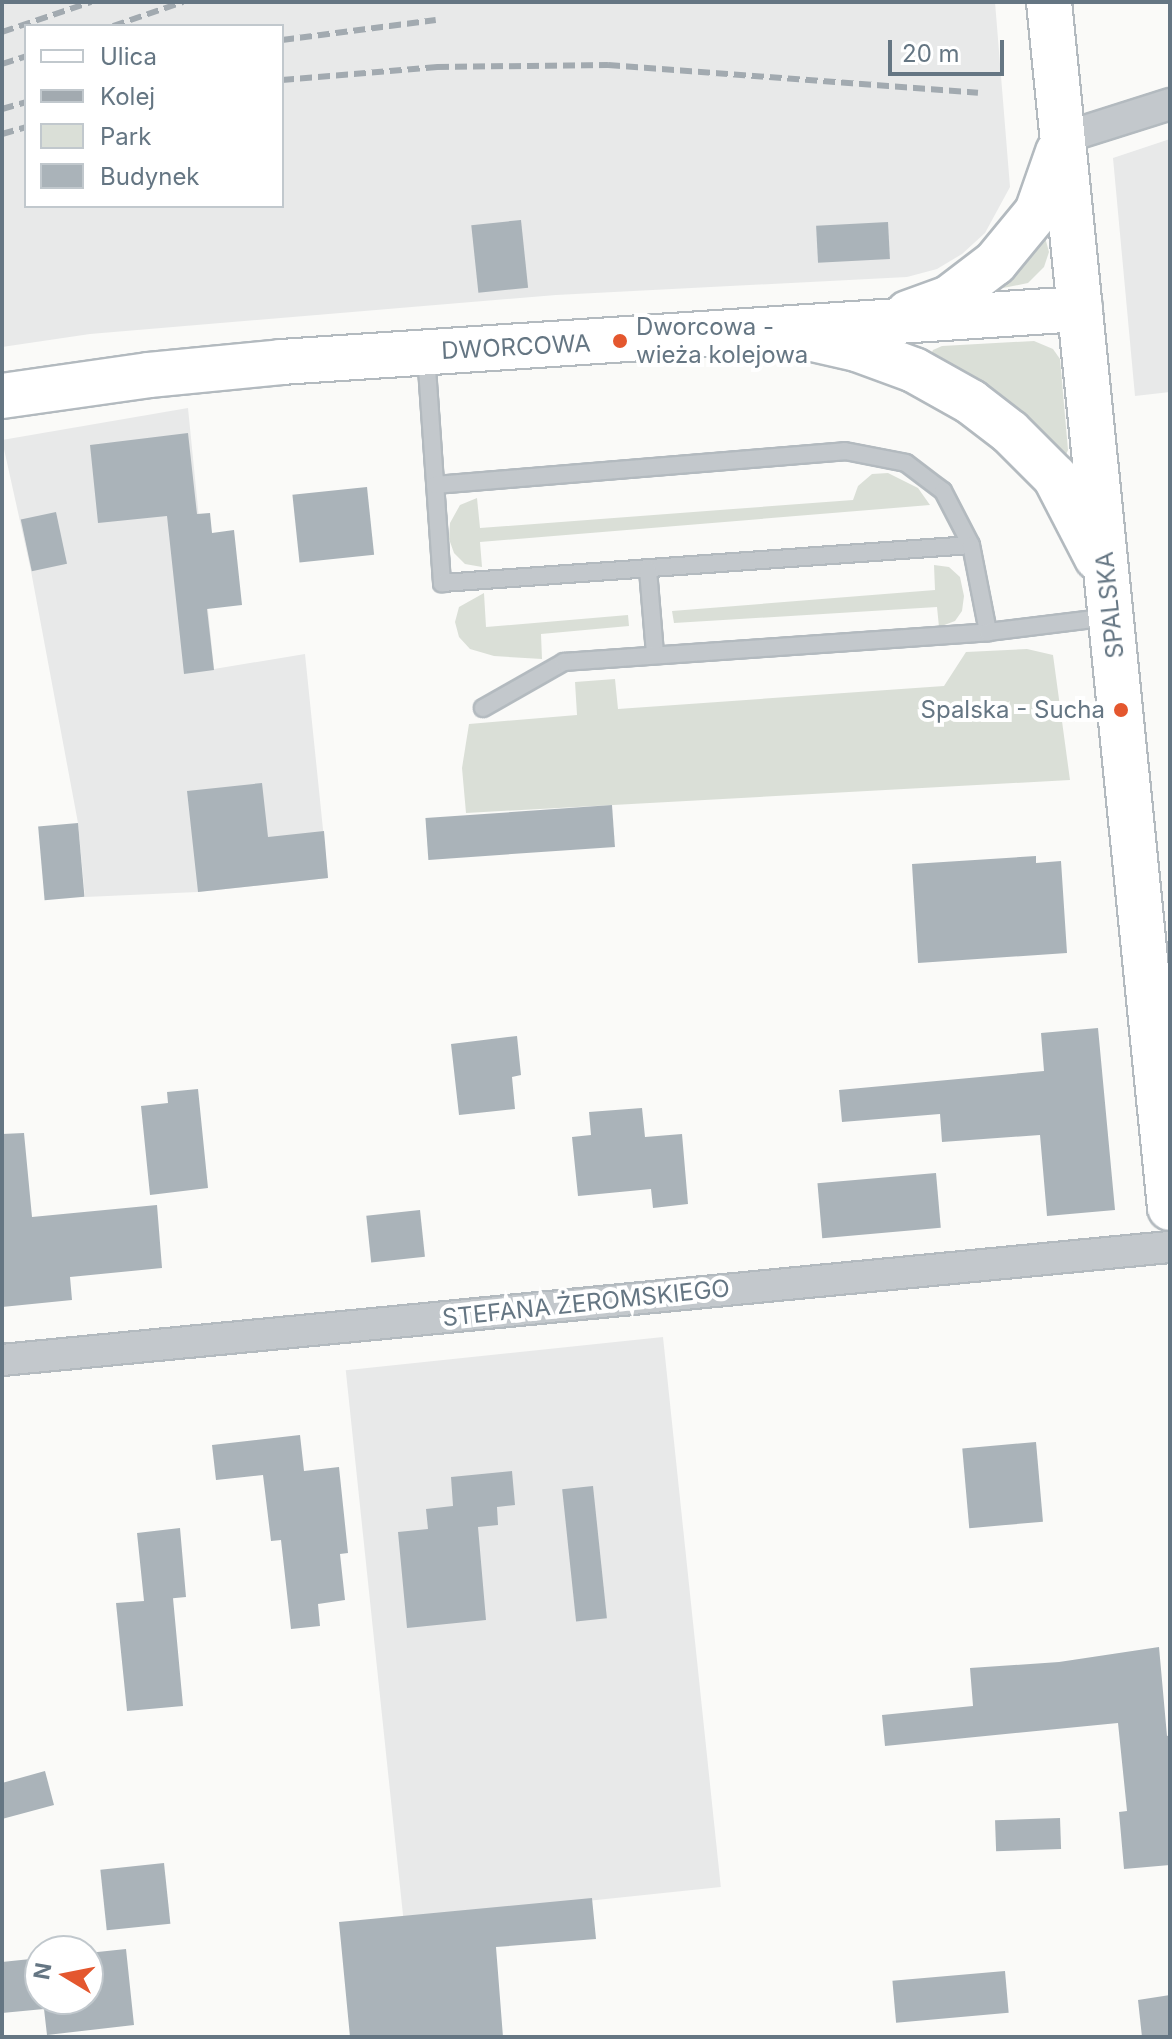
<!DOCTYPE html>
<html>
<head>
<meta charset="utf-8">
<style>
  body { margin:0 }
  #map { position:relative; width:1172px; height:2039px; overflow:hidden; background:#fafaf8; font-family:Inter,sans-serif }
  div>[style] { position:absolute }
  [style*='--x'] { left:calc(var(--x)*1px); top:calc(var(--y)*1px); width:calc(var(--w)*1px); rotate:calc(var(--a)*1deg) }
  .built>* { inset:0; background:#e8e9e9; transform-origin:0 0 }
  .green>* { inset:0; background:#dadfd7 }
  .building>* { inset:0; background:#aab3b9; transform-origin:0 0 }
  .roads { filter:drop-shadow(2px 0 #b3babf) drop-shadow(-2px 0 #b3babf) drop-shadow(0 2px #b3babf) drop-shadow(0 -2px #b3babf) }
  .lane>* { height:16px; margin:-8px; padding:0 8px; transform-origin:8px; border-radius:8px; background:#c3c8cc }
  .street>* { height:30px; margin:-15px; padding:0 15px; transform-origin:15px; border-radius:15px; background:#c3c8cc }
  .secondary>* { height:44px; margin:-22px; padding:0 22px; transform-origin:22px; border-radius:22px; background:#fff }
  .rail>* { height:6px; margin-top:-3px; transform-origin:0; background:repeating-linear-gradient(90deg,#a2aab0 0 12px,transparent 0 18px) }
  .dots>* { width:22px; height:22px; translate:-50% -50%; box-sizing:border-box; border:4px solid #fff; border-radius:50% }
  span { translate:-50% -50%; white-space:nowrap; text-align:center; line-height:1.15; -webkit-text-stroke:8px #fff; paint-order:stroke }
  .poi-label { font-size:24px; color:#657683 }
  .left { translate:0 -50%; text-align:left }
  .right { translate:-100% -50%; text-align:right }
  .street-label { font-size:24px; color:#657683 }
  .frame { position:absolute; inset:0; border:4px solid #657683; pointer-events:none }
  .legend { position:absolute; left:24px; top:24px; width:260px; height:184px; box-sizing:border-box; background:#fff; border:2px solid #c1c8cd; margin:0; padding:10px 14px; list-style:none; font-size:24px; color:#657683 }
  .legend li { display:flex; align-items:center; gap:16px; height:40px }
  .legend b { width:40px; border:2px solid #c1c8cd }
  .north { position:absolute; left:24px; top:1935px; width:80px; height:80px; box-sizing:border-box; background:#fff; border:2px solid #c1c8cd; border-radius:50%; rotate:280deg; font-size:22px; font-weight:700; line-height:32px; text-align:center; color:#657683 }
  .north::after { content:''; display:block; margin:auto; width:28px; height:36px; background:#e4572e; clip-path:polygon(50% 0,100% 100%,50% 72%,0 100%) }
  .scale { position:absolute; left:888px; top:40px; width:116px; height:36px; box-sizing:border-box; border:4px solid #657683; border-top:0; padding-left:10px; font-size:24px; line-height:28px; white-space:nowrap; color:#657683; -webkit-text-stroke:6px #fff; paint-order:stroke }
</style>
</head>
<body>
<div id="map">
  <div class="built">
    <div style="clip-path:polygon(evenodd,2px 2px,995px 2px,1010px 187px,985px 233px,962px 254px,937px 269px,907px 277px,556px 295px,90px 334px,2px 347px,2px 2px,26px 26px,282px 26px,282px 206px,26px 206px,26px 26px)"></div>
    <div style="clip-path:polygon(1170px 139px,1170px 392px,1135px 396px,1113px 158px)"></div>
    <div style="clip-path:polygon(188px 408px,214px 669px,305px 654px,328px 878px,198px 892px,85px 897px,78px 823px,31px 571px,2px 440px)"></div>
    <div style="left:663px;top:1337px;width:553px;height:319px;rotate:84deg"></div>
  </div>
  <div class="green">
    <div style="clip-path:polygon(1043px 230px,1049px 252px,1044px 267px,1028px 283px,1003px 288px,999px 284px)"></div>
    <div style="clip-path:polygon(1034px 341px,1053px 349px,1060px 359px,1068px 450px,1064px 459px,930px 356px,933px 350px,942px 346px)"></div>
    <div style="clip-path:polygon(888px 473px,918px 488px,930px 505px,480px 542px,482px 567px,465px 564px,454px 553px,449px 539px,450px 523px,460px 505px,477px 498px,480px 528px,853px 500px,858px 486px,872px 474px)"></div>
    <div style="clip-path:polygon(934px 565px,949px 567px,960px 577px,964px 596px,962px 611px,955px 621px,939px 627px,937px 607px,674px 623px,672px 611px,935px 590px)"></div>
    <div style="clip-path:polygon(484px 593px,486px 627px,628px 615px,629px 626px,541px 634px,542px 659px,494px 656px,470px 649px,459px 637px,455px 622px,459px 607px)"></div>
    <div style="clip-path:polygon(1027px 649px,1053px 655px,1070px 780px,466px 813px,462px 768px,469px 724px,577px 715px,575px 682px,615px 679px,618px 709px,944px 686px,966px 652px)"></div>
  </div>
  <div class="building">
    <div style="left:521px;top:220px;width:68px;height:50px;rotate:84deg"></div>
    <div style="left:888px;top:222px;width:37px;height:72px;rotate:87deg"></div>
    <div style="clip-path:polygon(188px 433px,197px 514px,210px 513px,212px 533px,234px 530px,242px 605px,207px 609px,214px 670px,184px 674px,167px 516px,98px 523px,90px 445px)"></div>
    <div style="left:367px;top:487px;width:68px;height:75px;rotate:84deg"></div>
    <div style="left:56px;top:512px;width:53px;height:36px;rotate:78deg"></div>
    <div style="clip-path:polygon(262px 783px,268px 837px,324px 831px,328px 878px,198px 892px,187px 791px)"></div>
    <div style="left:612px;top:805px;width:42px;height:187px;rotate:86deg"></div>
    <div style="left:78px;top:823px;width:74px;height:40px;rotate:85deg"></div>
    <div style="clip-path:polygon(1036px 856px,1036px 863px,1061px 861px,1067px 953px,918px 963px,912px 864px)"></div>
    <div style="clip-path:polygon(1098px 1028px,1115px 1210px,1047px 1216px,1040px 1135px,942px 1142px,940px 1114px,842px 1122px,839px 1090px,1044px 1071px,1041px 1033px)"></div>
    <div style="clip-path:polygon(517px 1036px,521px 1075px,512px 1077px,515px 1109px,459px 1115px,451px 1044px)"></div>
    <div style="clip-path:polygon(198px 1089px,208px 1188px,150px 1195px,141px 1106px,168px 1103px,167px 1092px)"></div>
    <div style="clip-path:polygon(642px 1108px,645px 1137px,682px 1134px,688px 1204px,653px 1208px,651px 1189px,578px 1196px,572px 1137px,591px 1135px,589px 1112px)"></div>
    <div style="clip-path:polygon(24px 1133px,32px 1217px,157px 1205px,162px 1268px,70px 1277px,72px 1300px,2px 1307px,2px 1134px)"></div>
    <div style="left:936px;top:1173px;width:55px;height:119px;rotate:85deg"></div>
    <div style="left:420px;top:1210px;width:47px;height:54px;rotate:84deg"></div>
    <div style="clip-path:polygon(300px 1435px,304px 1471px,339px 1467px,348px 1553px,340px 1554px,345px 1600px,318px 1604px,320px 1626px,291px 1629px,281px 1540px,271px 1541px,263px 1475px,216px 1480px,212px 1445px)"></div>
    <div style="left:1036px;top:1442px;width:80px;height:74px;rotate:85deg"></div>
    <div style="clip-path:polygon(512px 1471px,515px 1505px,497px 1507px,498px 1525px,478px 1527px,486px 1620px,407px 1628px,398px 1532px,428px 1529px,426px 1509px,453px 1506px,451px 1477px)"></div>
    <div style="left:593px;top:1486px;width:133px;height:31px;rotate:84deg"></div>
    <div style="clip-path:polygon(180px 1528px,186px 1597px,165px 1599px,173px 1598px,183px 1706px,127px 1711px,116px 1603px,144px 1601px,137px 1533px)"></div>
    <div style="clip-path:polygon(1159px 1647px,1167px 1736px,1170px 1735px,1170px 1865px,1124px 1869px,1119px 1812px,1127px 1811px,1118px 1723px,885px 1746px,882px 1715px,973px 1706px,970px 1668px,1059px 1662px)"></div>
    <div style="clip-path:polygon(45px 1771px,54px 1805px,2px 1819px,2px 1783px)"></div>
    <div style="left:1060px;top:1818px;width:31px;height:65px;rotate:88deg"></div>
    <div style="left:164px;top:1863px;width:61px;height:64px;rotate:84deg"></div>
    <div style="clip-path:polygon(592px 1898px,596px 1939px,496px 1947px,503px 2037px,350px 2037px,339px 1922px)"></div>
    <div style="clip-path:polygon(126px 1949px,134px 2025px,47px 2035px,44px 2009px,2px 2013px,2px 1962px,40px 1958px,40px 1999px,88px 1999px,88px 1953px)"></div>
    <div style="left:1005px;top:1971px;width:42px;height:113px;rotate:85deg"></div>
    <div style="clip-path:polygon(1170px 1995px,1170px 2037px,1142px 2037px,1138px 2000px)"></div>
  </div>
  <div class="roads">
    <div class="lane">
      <div style="--x:426;--y:354;--w:230;--a:86"></div>
      <div style="--x:442;--y:583;--w:530;--a:-4.11"></div>
      <div style="--x:435;--y:485;--w:411;--a:-4.7"></div>
      <div style="--x:845;--y:451;--w:62;--a:11.1"></div>
      <div style="--x:906;--y:463;--w:46;--a:37.1"></div>
      <div style="--x:943;--y:491;--w:61;--a:62.6"></div>
      <div style="--x:971;--y:545;--w:89;--a:78.9"></div>
      <div style="--x:648;--y:570;--w:84;--a:85.2"></div>
      <div style="--x:483;--y:708;--w:93;--a:-29.6"></div>
      <div style="--x:564;--y:662;--w:425;--a:-4"></div>
      <div style="--x:988;--y:632;--w:124;--a:-7"></div>
    </div>
    <div class="street">
      <div style="--x:1063;--y:138;--w:112;--a:-17.6"></div>
      <div style="--x:2;--y:1360;--w:1173;--a:-5.53"></div>
    </div>
    <div class="secondary">
      <div style="--x:1049;--y:2;--w:1212;--a:84.27"></div>
      <div style="--x:908;--y:313;--w:44;--a:-20.1"></div>
      <div style="--x:949;--y:298;--w:58;--a:-37.3"></div>
      <div style="--x:995;--y:263;--w:66;--a:-50.5"></div>
      <div style="--x:1037;--y:212;--w:64;--a:-70.7"></div>
      <div style="--x:813;--y:339;--w:45;--a:12.8"></div>
      <div style="--x:857;--y:349;--w:61;--a:20.2"></div>
      <div style="--x:914;--y:370;--w:65;--a:29.3"></div>
      <div style="--x:971;--y:402;--w:49;--a:37.6"></div>
      <div style="--x:1010;--y:432;--w:64;--a:45"></div>
      <div style="--x:1055;--y:477;--w:91;--a:62.6"></div>
      <div style="--x:2;--y:396;--w:148;--a:-8.1"></div>
      <div style="--x:149;--y:375;--w:133;--a:-5.6"></div>
      <div style="--x:281;--y:362;--w:801;--a:-3.8"></div>
    </div>
  </div>
  <div class="rail">
    <div style="--x:113;--y:26;--w:74;--a:-18.9"></div>
    <div style="--x:2;--y:32;--w:94;--a:-18.6"></div>
    <div style="--x:282;--y:40;--w:155;--a:-7.4"></div>
    <div style="--x:2;--y:64;--w:25;--a:-18"></div>
    <div style="--x:282;--y:80;--w:156;--a:-4.8"></div>
    <div style="--x:437;--y:67;--w:171;--a:-0.7"></div>
    <div style="--x:608;--y:65;--w:371;--a:4.3"></div>
    <div style="--x:2;--y:109;--w:25;--a:-16"></div>
    <div style="--x:2;--y:134;--w:25;--a:-16"></div>
  </div>
  <div class="dots">
    <div style="left:620px;top:341px;background:#e4572e"></div>
    <div style="left:1121px;top:710px;background:#e4572e"></div>
  </div>
  <div class="poi-label">
    <span class="left" style="left:636px;top:341px">Dworcowa -<br>wieża kolejowa</span>
    <span class="right" style="left:1105px;top:710px">Spalska - Sucha</span>
  </div>
  <div class="street-label">
    <span style="left:516px;top:347px;rotate:-3deg">DWORCOWA</span>
    <span style="left:1110px;top:605px;rotate:-96deg">SPALSKA</span>
    <span style="left:586px;top:1303px;rotate:-6deg">STEFANA ŻEROMSKIEGO</span>
  </div>
  <div class="frame"></div>
  <ul class="legend">
  <li><b style="height:10px;background:#fff"></b>Ulica</li>
  <li><b style="height:10px;background:#a2aab0"></b>Kolej</li>
  <li><b style="height:22px;background:#dadfd7"></b>Park</li>
  <li><b style="height:22px;background:#aab3b9"></b>Budynek</li>
  </ul>
  <div class="north">N</div>
  <div class="scale">20 m</div>
</div>
</body>
</html>
